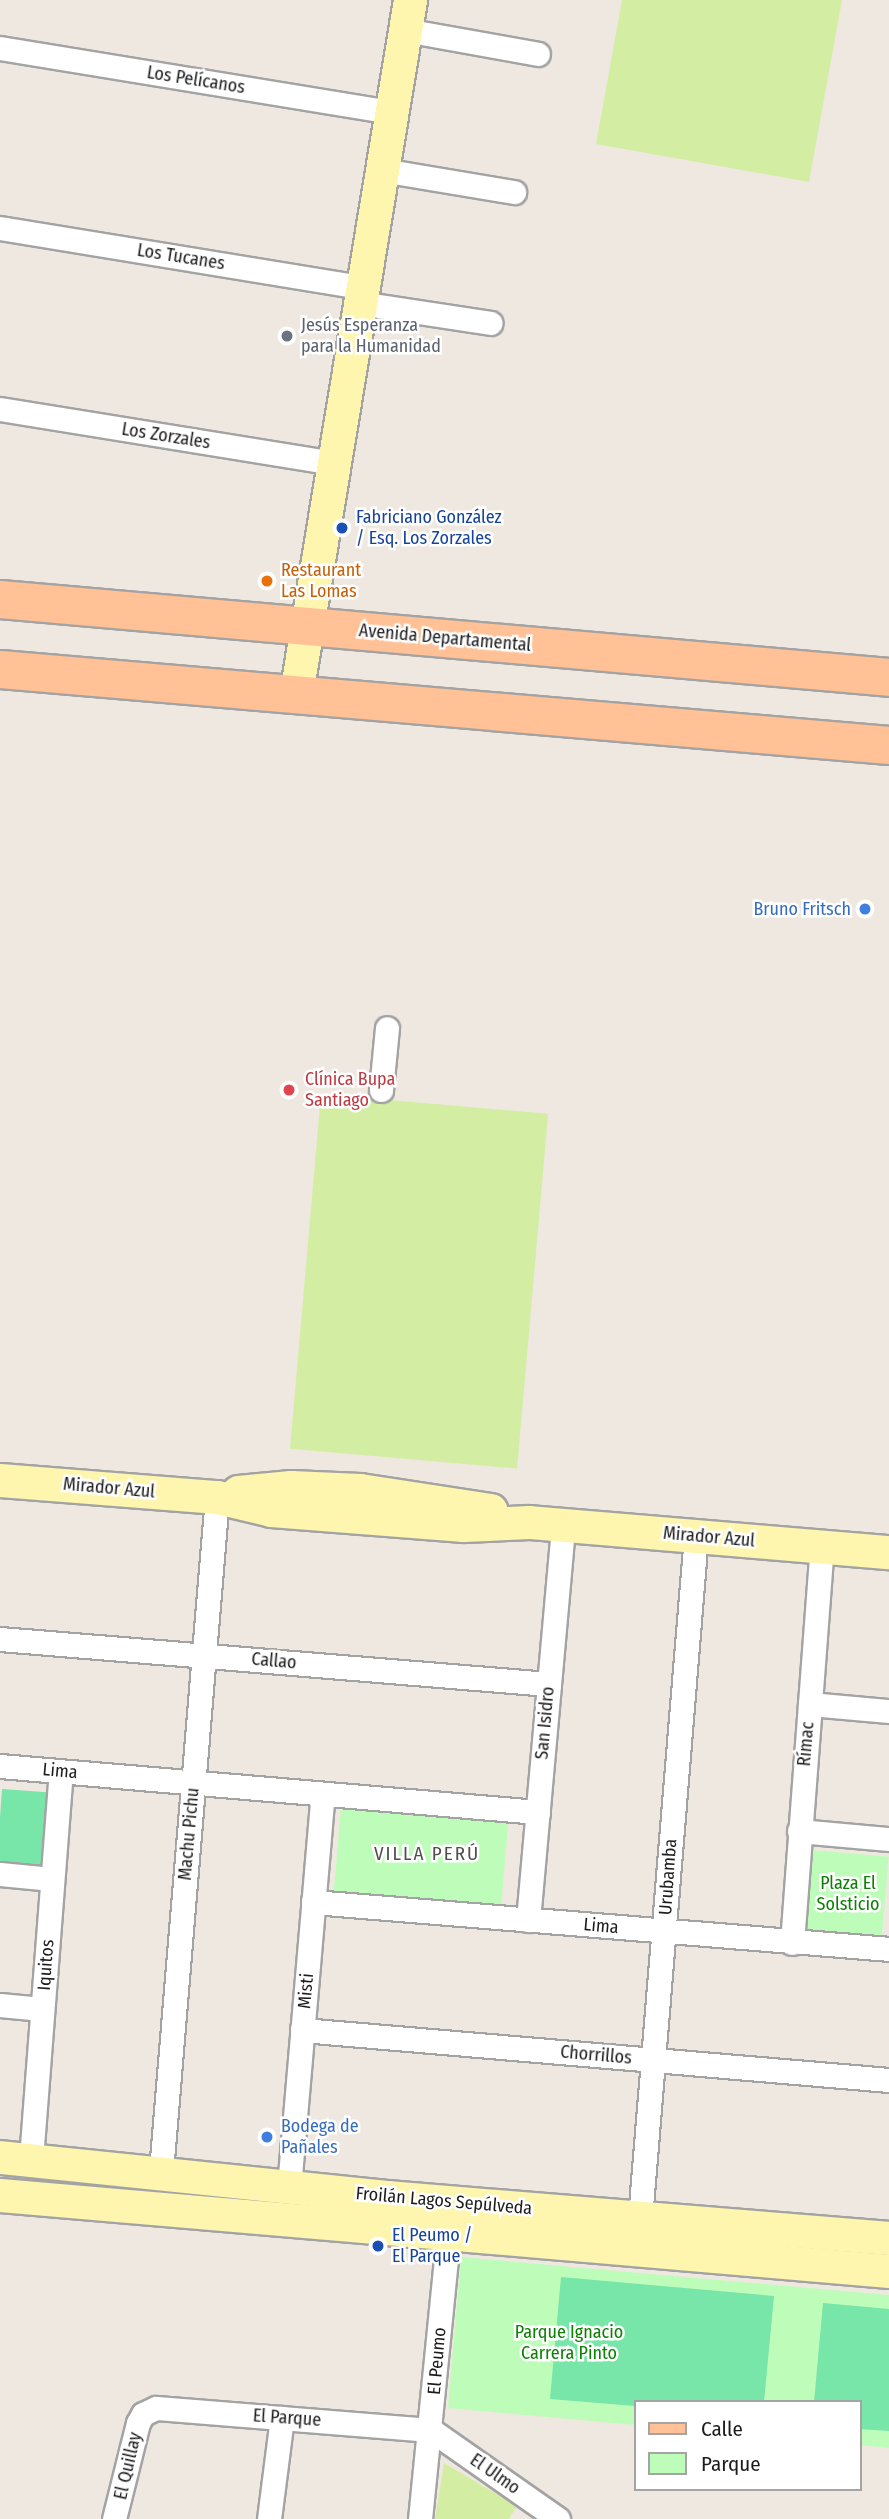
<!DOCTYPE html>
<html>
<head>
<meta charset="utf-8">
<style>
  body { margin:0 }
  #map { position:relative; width:889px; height:2519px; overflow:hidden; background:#efe8e1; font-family:"Fira Sans Condensed",sans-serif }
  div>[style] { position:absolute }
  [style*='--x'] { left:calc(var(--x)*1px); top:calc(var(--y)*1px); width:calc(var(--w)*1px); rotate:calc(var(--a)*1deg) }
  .grass>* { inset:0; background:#d3eea2; transform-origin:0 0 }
  .park>* { inset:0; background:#befdb9; transform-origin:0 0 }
  .pitch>* { inset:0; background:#78e5a9; transform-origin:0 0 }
  .roads { filter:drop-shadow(2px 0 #a3a3a3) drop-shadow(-2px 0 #a3a3a3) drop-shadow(0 2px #a3a3a3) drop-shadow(0 -2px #a3a3a3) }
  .street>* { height:23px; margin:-11.5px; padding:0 11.5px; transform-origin:11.5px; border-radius:11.5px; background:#fff }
  .secondary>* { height:33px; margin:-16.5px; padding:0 16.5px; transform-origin:16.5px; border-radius:16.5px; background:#fef6af }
  .primary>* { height:37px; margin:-18.5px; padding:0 18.5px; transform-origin:18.5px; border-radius:18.5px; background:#ffc195 }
  .dots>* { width:19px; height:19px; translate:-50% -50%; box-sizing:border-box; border:4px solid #fff; border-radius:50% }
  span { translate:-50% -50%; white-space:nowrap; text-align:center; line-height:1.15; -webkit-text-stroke:5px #fff; paint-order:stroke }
  .street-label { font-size:18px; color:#1c1c1c }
  .worship-label { font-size:18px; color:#5b616d }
  .left { translate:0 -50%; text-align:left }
  .transit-label { font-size:18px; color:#164399 }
  .food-label { font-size:18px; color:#c56008 }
  .shop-label { font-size:18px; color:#366cbe }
  .right { translate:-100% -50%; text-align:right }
  .health-label { font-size:18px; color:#be3a42 }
  .park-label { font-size:18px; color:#0c8103 }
  .neighbourhood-label { font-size:19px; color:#4f4f4f; letter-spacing:2px }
  .legend { position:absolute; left:634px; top:2400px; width:228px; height:91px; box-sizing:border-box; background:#fff; border:2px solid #a4a4a4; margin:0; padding:9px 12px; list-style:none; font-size:21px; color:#1c1c1c }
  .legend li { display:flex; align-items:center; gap:14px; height:35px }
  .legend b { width:35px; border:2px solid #a4a4a4 }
</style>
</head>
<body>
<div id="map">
  <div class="grass">
    <div style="clip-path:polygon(622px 0,842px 0,809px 182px,596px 144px)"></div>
    <div style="left:321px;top:1094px;width:228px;height:356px;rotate:5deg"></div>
    <div style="clip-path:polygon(444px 2463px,517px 2506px,509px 2519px,435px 2519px)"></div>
  </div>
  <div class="park">
    <div style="left:341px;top:1808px;width:168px;height:88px;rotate:5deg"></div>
    <div style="left:812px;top:1850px;width:77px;height:81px;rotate:5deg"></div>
    <div style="clip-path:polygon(461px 2257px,889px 2295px,889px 2448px,859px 2445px,859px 2402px,635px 2402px,635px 2425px,448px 2408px)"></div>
  </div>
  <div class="pitch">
    <div style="left:2px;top:1789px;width:49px;height:76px;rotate:4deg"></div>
    <div style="clip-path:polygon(561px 2277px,774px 2296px,764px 2402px,635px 2402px,635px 2406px,550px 2399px)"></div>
    <div style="clip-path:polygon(823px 2303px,889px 2309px,889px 2431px,859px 2429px,859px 2402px,814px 2402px)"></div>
  </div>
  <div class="roads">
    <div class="street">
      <div style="--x:405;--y:30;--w:135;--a:10.2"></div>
      <div style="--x:0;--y:48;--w:397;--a:9.3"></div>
      <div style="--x:382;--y:170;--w:134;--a:9.5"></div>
      <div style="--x:0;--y:228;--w:367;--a:9.3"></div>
      <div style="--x:360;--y:303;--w:132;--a:8.7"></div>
      <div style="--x:0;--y:409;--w:337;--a:9.2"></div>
      <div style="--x:381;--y:1090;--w:62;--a:-84.5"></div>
      <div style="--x:0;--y:1639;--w:551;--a:4.69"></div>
      <div style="--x:810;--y:1704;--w:79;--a:5.1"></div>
      <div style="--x:0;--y:1766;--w:540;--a:4.89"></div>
      <div style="--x:799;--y:1831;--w:90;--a:5.1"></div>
      <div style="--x:0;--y:1874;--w:52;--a:5.5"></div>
      <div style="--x:313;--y:1902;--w:578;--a:4.66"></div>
      <div style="--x:528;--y:1920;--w:397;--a:-84.9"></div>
      <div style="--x:792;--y:1943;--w:398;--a:-85.7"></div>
      <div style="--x:0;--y:2005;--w:42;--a:5.4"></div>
      <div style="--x:302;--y:2030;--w:589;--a:4.87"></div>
      <div style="--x:31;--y:2159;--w:389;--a:-85.6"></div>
      <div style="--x:161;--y:2171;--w:676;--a:-85.25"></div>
      <div style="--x:289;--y:2187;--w:394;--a:-85.1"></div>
      <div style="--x:640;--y:2218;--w:685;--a:-85.31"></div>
      <div style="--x:114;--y:2519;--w:99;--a:-76"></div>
      <div style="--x:138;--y:2423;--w:10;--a:-61"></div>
      <div style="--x:143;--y:2414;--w:14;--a:-25"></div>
      <div style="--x:156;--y:2408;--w:276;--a:4.6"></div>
      <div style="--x:431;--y:2430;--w:155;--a:35"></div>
      <div style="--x:269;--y:2519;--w:102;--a:-82.7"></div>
      <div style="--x:420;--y:2519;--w:301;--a:-84.3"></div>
    </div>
    <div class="secondary">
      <div style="--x:296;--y:694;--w:703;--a:-80.67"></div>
      <div style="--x:0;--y:1480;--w:218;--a:4.5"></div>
      <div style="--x:217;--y:1497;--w:56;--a:13.5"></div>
      <div style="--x:271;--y:1510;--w:193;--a:4.5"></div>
      <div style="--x:463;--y:1525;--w:66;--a:-2.6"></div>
      <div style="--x:529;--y:1522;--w:361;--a:4.8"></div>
      <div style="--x:238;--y:1492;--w:53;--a:-5.4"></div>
      <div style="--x:291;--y:1487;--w:69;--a:2.5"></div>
      <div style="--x:360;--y:1490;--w:132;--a:8.7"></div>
      <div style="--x:0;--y:2157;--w:389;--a:5.9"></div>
      <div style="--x:387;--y:2197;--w:504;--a:4.67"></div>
      <div style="--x:0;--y:2195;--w:892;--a:4.89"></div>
    </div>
    <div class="primary">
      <div style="--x:0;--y:599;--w:892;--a:5.01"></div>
      <div style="--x:0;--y:669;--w:892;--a:4.89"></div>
    </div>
  </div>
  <div class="dots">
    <div style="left:287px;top:336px;background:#6b7280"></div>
    <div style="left:342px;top:528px;background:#1a4fb4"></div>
    <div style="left:267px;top:581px;background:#e8710a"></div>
    <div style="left:865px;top:909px;background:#3f7fe0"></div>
    <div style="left:289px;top:1090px;background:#e0444e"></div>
    <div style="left:267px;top:2137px;background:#3f7fe0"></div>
    <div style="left:378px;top:2246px;background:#1a4fb4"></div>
  </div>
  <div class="street-label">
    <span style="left:196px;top:80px;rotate:9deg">Los Pelícanos</span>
    <span style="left:181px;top:257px;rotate:9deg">Los Tucanes</span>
    <span style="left:166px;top:436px;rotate:9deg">Los Zorzales</span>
    <span style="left:445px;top:638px;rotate:5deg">Avenida Departamental</span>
    <span style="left:109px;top:1488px;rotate:5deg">Mirador Azul</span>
    <span style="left:709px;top:1537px;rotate:5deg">Mirador Azul</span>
    <span style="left:274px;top:1661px;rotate:5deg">Callao</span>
    <span style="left:545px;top:1723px;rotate:-85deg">San Isidro</span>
    <span style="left:806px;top:1744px;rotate:-85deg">Rímac</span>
    <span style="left:60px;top:1771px;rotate:5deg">Lima</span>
    <span style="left:189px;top:1834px;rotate:-85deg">Machu Pichu</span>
    <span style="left:668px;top:1877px;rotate:-86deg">Urubamba</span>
    <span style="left:601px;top:1926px;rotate:5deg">Lima</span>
    <span style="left:46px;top:1965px;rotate:-86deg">Iquitos</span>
    <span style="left:306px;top:1991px;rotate:-85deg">Misti</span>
    <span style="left:596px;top:2055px;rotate:5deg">Chorrillos</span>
    <span style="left:444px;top:2201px;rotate:5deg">Froilán Lagos Sepúlveda</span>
    <span style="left:437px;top:2361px;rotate:-85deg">El Peumo</span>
    <span style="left:287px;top:2418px;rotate:4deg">El Parque</span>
    <span style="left:128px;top:2466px;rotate:-77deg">El Quillay</span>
    <span style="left:495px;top:2474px;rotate:35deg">El Ulmo</span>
  </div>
  <div class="worship-label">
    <span class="left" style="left:301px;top:336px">Jesús Esperanza<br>para la Humanidad</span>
  </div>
  <div class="transit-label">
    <span class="left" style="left:356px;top:528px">Fabriciano González<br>/ Esq. Los Zorzales</span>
    <span class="left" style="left:392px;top:2246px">El Peumo /<br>El Parque</span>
  </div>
  <div class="food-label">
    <span class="left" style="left:281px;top:581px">Restaurant<br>Las Lomas</span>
  </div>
  <div class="shop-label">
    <span class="right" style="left:851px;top:909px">Bruno Fritsch</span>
    <span class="left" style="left:281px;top:2137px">Bodega de<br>Pañales</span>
  </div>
  <div class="health-label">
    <span class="left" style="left:305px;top:1090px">Clínica Bupa<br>Santiago</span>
  </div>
  <div class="park-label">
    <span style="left:848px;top:1894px">Plaza El<br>Solsticio</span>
    <span style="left:569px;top:2343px">Parque Ignacio<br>Carrera Pinto</span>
  </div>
  <div class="neighbourhood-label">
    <span style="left:427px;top:1854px">VILLA PERÚ</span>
  </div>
  <ul class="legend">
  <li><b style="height:9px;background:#ffc195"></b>Calle</li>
  <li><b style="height:19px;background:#befdb9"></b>Parque</li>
  </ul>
</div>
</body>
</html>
